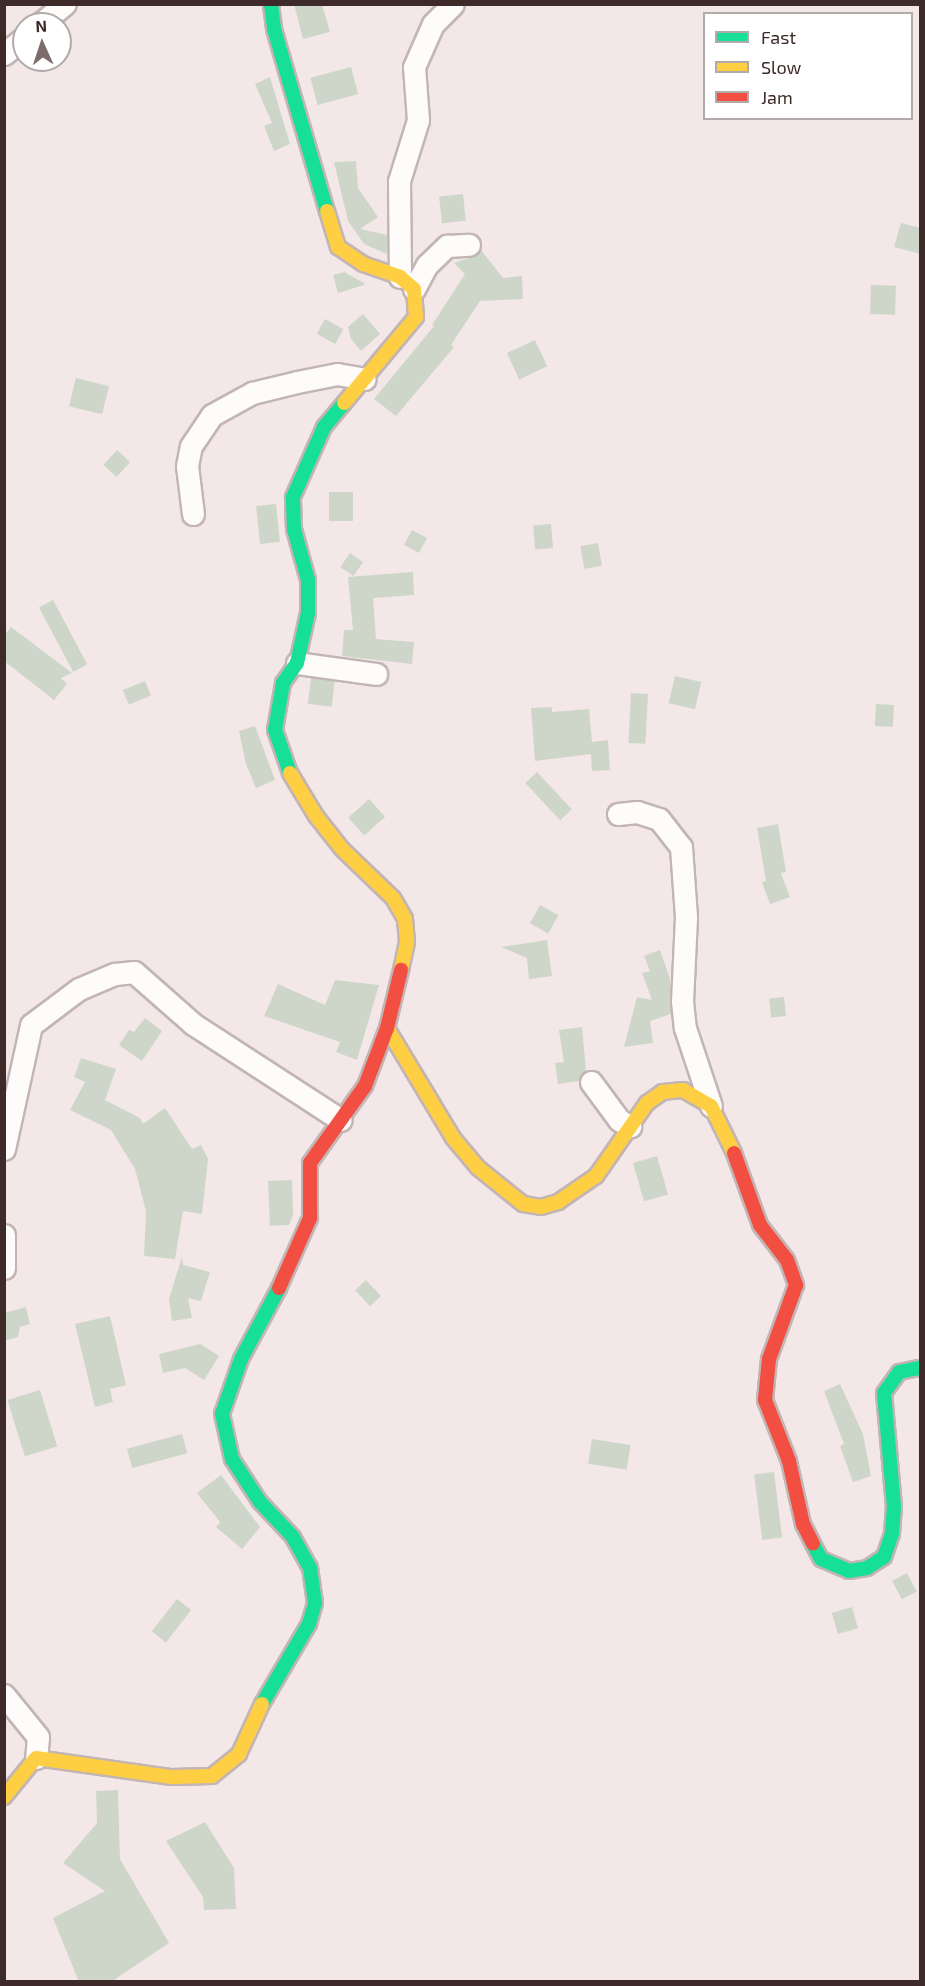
<!DOCTYPE html>
<html>
<head>
<meta charset="utf-8">
<style>
  body { margin:0 }
  #map { position:relative; width:925px; height:1986px; overflow:hidden; background:#f3e8e7; font-family:"Exo 2",sans-serif }
  div>[style] { position:absolute }
  [style*='--x'] { left:calc(var(--x)*1px); top:calc(var(--y)*1px); width:calc(var(--w)*1px); rotate:calc(var(--a)*1deg) }
  .building>* { inset:0; background:#ced6ca; transform-origin:0 0 }
  .roads { filter:drop-shadow(2px 0 #c3b5b4) drop-shadow(-2px 0 #c3b5b4) drop-shadow(0 2px #c3b5b4) drop-shadow(0 -2px #c3b5b4) }
  .street>* { height:21px; margin:-10.5px; padding:0 10.5px; transform-origin:10.5px; border-radius:10.5px; background:#fdfcfb }
  .fast>* { height:14px; margin:-7px; padding:0 7px; transform-origin:7px; border-radius:7px; background:#16e098 }
  .slow>* { height:14px; margin:-7px; padding:0 7px; transform-origin:7px; border-radius:7px; background:#ffcf43 }
  .jam>* { height:14px; margin:-7px; padding:0 7px; transform-origin:7px; border-radius:7px; background:#f24e42 }
  span { translate:-50% -50%; white-space:nowrap; text-align:center; line-height:1.15; -webkit-text-stroke:6px #fff; paint-order:stroke }
  .frame { position:absolute; inset:0; border:6px solid #3e2a28; pointer-events:none }
  .legend { position:absolute; left:703px; top:12px; width:210px; height:108px; box-sizing:border-box; background:#fff; border:2px solid #b2aaa9; margin:0; padding:8px 10px; list-style:none; font-size:18px; color:#3e2a28 }
  .legend li { display:flex; align-items:center; gap:12px; height:30px }
  .legend b { width:30px; border:2px solid #b2aaa9 }
  .north { position:absolute; left:12px; top:12px; width:60px; height:60px; box-sizing:border-box; background:#fff; border:2px solid #b2aaa9; border-radius:50%; rotate:357deg; font-size:16px; font-weight:700; line-height:24px; text-align:center; color:#3e2a28 }
  .north::after { content:''; display:block; margin:auto; width:21px; height:27px; background:#7d6c6b; clip-path:polygon(50% 0,100% 100%,50% 72%,0 100%) }
</style>
</head>
<body>
<div id="map">
  <div class="building">
    <div style="clip-path:polygon(294px 4px,322px 4px,330px 32px,303px 39px)"></div>
    <div style="left:351px;top:67px;width:28px;height:42px;rotate:75deg"></div>
    <div style="clip-path:polygon(270px 77px,290px 144px,274px 151px,264px 126px,272px 123px,255px 84px)"></div>
    <div style="clip-path:polygon(356px 161px,358px 188px,378px 217px,360px 229px,387px 235px,387px 254px,364px 244px,348px 221px,334px 162px)"></div>
    <div style="left:463px;top:194px;width:27px;height:24px;rotate:84deg"></div>
    <div style="clip-path:polygon(901px 223px,921px 228px,921px 254px,894px 247px)"></div>
    <div style="clip-path:polygon(481px 250px,503px 278px,522px 276px,523px 299px,480px 301px,451px 345px,454px 347px,396px 416px,374px 399px,434px 326px,432px 325px,465px 274px,454px 263px,475px 256px)"></div>
    <div style="clip-path:polygon(344px 272px,364px 283px,364px 285px,338px 293px,333px 275px)"></div>
    <div style="left:871px;top:285px;width:25px;height:29px;rotate:2deg"></div>
    <div style="clip-path:polygon(363px 314px,380px 334px,361px 351px,351px 339px,348px 327px)"></div>
    <div style="left:325px;top:319px;width:21px;height:17px;rotate:29deg"></div>
    <div style="left:535px;top:340px;width:29px;height:31px;rotate:65deg"></div>
    <div style="left:76px;top:378px;width:34px;height:29px;rotate:14deg"></div>
    <div style="left:117px;top:450px;width:18px;height:20px;rotate:43deg"></div>
    <div style="left:329px;top:492px;width:24px;height:29px"></div>
    <div style="left:276px;top:504px;width:38px;height:20px;rotate:84deg"></div>
    <div style="left:551px;top:524px;width:24px;height:18px;rotate:85deg"></div>
    <div style="left:412px;top:530px;width:17px;height:17px;rotate:28deg"></div>
    <div style="left:598px;top:543px;width:23px;height:18px;rotate:80deg"></div>
    <div style="left:350px;top:553px;width:16px;height:17px;rotate:35deg"></div>
    <div style="clip-path:polygon(413px 572px,414px 595px,373px 598px,376px 639px,414px 642px,412px 664px,342px 656px,344px 630px,353px 630px,348px 577px)"></div>
    <div style="left:53px;top:600px;width:73px;height:16px;rotate:62deg"></div>
    <div style="clip-path:polygon(11px 627px,72px 673px,61px 678px,67px 684px,54px 700px,4px 661px,4px 636px)"></div>
    <div style="left:675px;top:676px;width:27px;height:28px;rotate:13deg"></div>
    <div style="left:311px;top:678px;width:24px;height:26px;rotate:7deg"></div>
    <div style="left:145px;top:681px;width:16px;height:24px;rotate:68deg"></div>
    <div style="left:631px;top:693px;width:17px;height:50px;rotate:3deg"></div>
    <div style="left:876px;top:704px;width:18px;height:22px;rotate:3deg"></div>
    <div style="clip-path:polygon(552px 707px,552px 712px,589px 709px,592px 742px,608px 740px,610px 770px,592px 771px,591px 754px,535px 761px,531px 708px)"></div>
    <div style="clip-path:polygon(255px 726px,275px 780px,256px 788px,246px 764px,239px 731px)"></div>
    <div style="left:537px;top:772px;width:51px;height:16px;rotate:47deg"></div>
    <div style="left:369px;top:799px;width:24px;height:28px;rotate:48deg"></div>
    <div style="clip-path:polygon(778px 824px,786px 872px,781px 873px,790px 897px,770px 904px,762px 882px,766px 881px,757px 828px)"></div>
    <div style="left:540px;top:905px;width:21px;height:21px;rotate:29deg"></div>
    <div style="clip-path:polygon(547px 940px,552px 976px,529px 979px,527px 958px,501px 947px)"></div>
    <div style="clip-path:polygon(660px 950px,670px 979px,671px 1014px,650px 1021px,653px 1043px,624px 1047px,637px 997px,652px 1000px,642px 973px,650px 971px,644px 956px)"></div>
    <div style="clip-path:polygon(335px 980px,379px 985px,357px 1060px,336px 1052px,340px 1042px,264px 1016px,278px 984px,325px 1005px)"></div>
    <div style="left:784px;top:997px;width:19px;height:15px;rotate:84deg"></div>
    <div style="clip-path:polygon(145px 1018px,162px 1031px,142px 1061px,119px 1045px,129px 1030px,134px 1032px)"></div>
    <div style="clip-path:polygon(582px 1027px,586px 1071px,579px 1081px,558px 1084px,555px 1063px,564px 1062px,559px 1030px)"></div>
    <div style="clip-path:polygon(81px 1058px,116px 1069px,105px 1100px,140px 1118px,143px 1124px,165px 1108px,192px 1149px,201px 1145px,208px 1159px,202px 1214px,183px 1211px,175px 1259px,144px 1256px,146px 1211px,135px 1169px,111px 1130px,70px 1110px,85px 1082px,74px 1077px)"></div>
    <div style="left:657px;top:1156px;width:40px;height:25px;rotate:74deg"></div>
    <div style="clip-path:polygon(292px 1180px,293px 1215px,289px 1225px,270px 1226px,268px 1181px)"></div>
    <div style="clip-path:polygon(182px 1257px,183px 1265px,210px 1272px,201px 1301px,188px 1298px,192px 1318px,172px 1321px,169px 1299px)"></div>
    <div style="left:366px;top:1280px;width:22px;height:15px;rotate:47deg"></div>
    <div style="clip-path:polygon(26px 1307px,30px 1324px,20px 1327px,18px 1337px,4px 1341px,4px 1313px)"></div>
    <div style="clip-path:polygon(110px 1316px,126px 1385px,110px 1389px,113px 1402px,95px 1407px,75px 1324px)"></div>
    <div style="clip-path:polygon(200px 1344px,219px 1356px,204px 1380px,185px 1368px,163px 1373px,159px 1354px)"></div>
    <div style="clip-path:polygon(840px 1384px,863px 1434px,871px 1476px,853px 1482px,840px 1446px,844px 1444px,824px 1391px)"></div>
    <div style="left:40px;top:1390px;width:59px;height:34px;rotate:73deg"></div>
    <div style="left:182px;top:1434px;width:20px;height:57px;rotate:75deg"></div>
    <div style="left:592px;top:1439px;width:39px;height:25px;rotate:9deg"></div>
    <div style="left:774px;top:1472px;width:66px;height:20px;rotate:83deg"></div>
    <div style="clip-path:polygon(221px 1475px,260px 1527px,242px 1549px,216px 1527px,220px 1522px,197px 1493px)"></div>
    <div style="left:907px;top:1573px;width:21px;height:17px;rotate:62deg"></div>
    <div style="left:177px;top:1599px;width:18px;height:41px;rotate:38deg"></div>
    <div style="left:852px;top:1607px;width:22px;height:21px;rotate:74deg"></div>
    <div style="clip-path:polygon(118px 1790px,120px 1859px,169px 1943px,111px 1982px,79px 1982px,53px 1918px,105px 1891px,63px 1863px,97px 1823px,96px 1791px)"></div>
    <div style="clip-path:polygon(205px 1822px,234px 1868px,236px 1909px,204px 1910px,203px 1897px,166px 1841px)"></div>
  </div>
  <div class="roads">
    <div class="street">
      <div style="--x:40;--y:24;--w:32;--a:-39"></div>
      <div style="--x:4;--y:54;--w:26;--a:-39"></div>
      <div style="--x:400;--y:277;--w:96;--a:-90.6"></div>
      <div style="--x:399;--y:181;--w:64;--a:-72.7"></div>
      <div style="--x:418;--y:120;--w:53;--a:-94.3"></div>
      <div style="--x:414;--y:67;--w:47;--a:-66.2"></div>
      <div style="--x:433;--y:24;--w:28;--a:-45"></div>
      <div style="--x:414;--y:289;--w:27;--a:-62"></div>
      <div style="--x:427;--y:265;--w:28;--a:-44"></div>
      <div style="--x:447;--y:246;--w:22;--a:-3"></div>
      <div style="--x:193;--y:514;--w:48;--a:-97.1"></div>
      <div style="--x:187;--y:466;--w:20;--a:-79"></div>
      <div style="--x:191;--y:446;--w:37;--a:-56"></div>
      <div style="--x:212;--y:415;--w:46;--a:-28.8"></div>
      <div style="--x:252;--y:393;--w:46;--a:-13.7"></div>
      <div style="--x:297;--y:382;--w:41;--a:-11.3"></div>
      <div style="--x:337;--y:374;--w:28;--a:10"></div>
      <div style="--x:297;--y:663;--w:80;--a:7.9"></div>
      <div style="--x:618;--y:814;--w:19;--a:-6"></div>
      <div style="--x:637;--y:812;--w:23;--a:18"></div>
      <div style="--x:659;--y:819;--w:36;--a:52"></div>
      <div style="--x:681;--y:847;--w:70;--a:85.9"></div>
      <div style="--x:686;--y:917;--w:84;--a:92.7"></div>
      <div style="--x:682;--y:1001;--w:27;--a:84"></div>
      <div style="--x:685;--y:1028;--w:82;--a:71.6"></div>
      <div style="--x:591;--y:1082;--w:47;--a:53.6"></div>
      <div style="--x:619;--y:1120;--w:13;--a:29"></div>
      <div style="--x:4;--y:1149;--w:127;--a:-77.7"></div>
      <div style="--x:31;--y:1025;--w:60;--a:-36.9"></div>
      <div style="--x:79;--y:989;--w:39;--a:-23"></div>
      <div style="--x:115;--y:974;--w:19;--a:-6"></div>
      <div style="--x:134;--y:972;--w:79;--a:41.4"></div>
      <div style="--x:193;--y:1024;--w:176;--a:33"></div>
      <div style="--x:4;--y:1235;--w:33;--a:90"></div>
      <div style="--x:4;--y:1695;--w:54;--a:51"></div>
      <div style="--x:38;--y:1737;--w:21;--a:95"></div>
    </div>
    <div class="fast">
      <div style="--x:271;--y:4;--w:25;--a:83"></div>
      <div style="--x:274;--y:29;--w:190;--a:73.8"></div>
      <div style="--x:290;--y:773;--w:46;--a:-109.2"></div>
      <div style="--x:275;--y:730;--w:48;--a:-80.3"></div>
      <div style="--x:283;--y:683;--w:24;--a:-55"></div>
      <div style="--x:297;--y:663;--w:51;--a:-77.6"></div>
      <div style="--x:308;--y:613;--w:33;--a:-90"></div>
      <div style="--x:308;--y:580;--w:53;--a:-105.4"></div>
      <div style="--x:294;--y:529;--w:32;--a:-92"></div>
      <div style="--x:293;--y:497;--w:77;--a:-66.1"></div>
      <div style="--x:324;--y:427;--w:31;--a:-50"></div>
      <div style="--x:813;--y:1544;--w:17;--a:62"></div>
      <div style="--x:821;--y:1559;--w:30;--a:23"></div>
      <div style="--x:849;--y:1571;--w:18;--a:-9"></div>
      <div style="--x:867;--y:1568;--w:20;--a:-33"></div>
      <div style="--x:884;--y:1557;--w:24;--a:-71"></div>
      <div style="--x:892;--y:1534;--w:27;--a:-86"></div>
      <div style="--x:894;--y:1507;--w:114;--a:-95"></div>
      <div style="--x:884;--y:1393;--w:26;--a:-54"></div>
      <div style="--x:899;--y:1372;--w:21;--a:-11"></div>
      <div style="--x:262;--y:1704;--w:93;--a:-59.6"></div>
      <div style="--x:309;--y:1624;--w:22;--a:-74"></div>
      <div style="--x:315;--y:1603;--w:35;--a:-98"></div>
      <div style="--x:310;--y:1568;--w:35;--a:-119"></div>
      <div style="--x:293;--y:1537;--w:48;--a:-133.3"></div>
      <div style="--x:260;--y:1502;--w:51;--a:-123.1"></div>
      <div style="--x:232;--y:1459;--w:46;--a:-102.5"></div>
      <div style="--x:222;--y:1414;--w:58;--a:-70.9"></div>
      <div style="--x:241;--y:1359;--w:81;--a:-61.8"></div>
    </div>
    <div class="slow">
      <div style="--x:327;--y:211;--w:38;--a:73"></div>
      <div style="--x:338;--y:247;--w:30;--a:34"></div>
      <div style="--x:363;--y:264;--w:39;--a:19"></div>
      <div style="--x:400;--y:277;--w:18;--a:41"></div>
      <div style="--x:414;--y:289;--w:28;--a:86"></div>
      <div style="--x:416;--y:317;--w:112;--a:129.9"></div>
      <div style="--x:290;--y:773;--w:50;--a:58.8"></div>
      <div style="--x:316;--y:816;--w:42;--a:51.8"></div>
      <div style="--x:342;--y:849;--w:71;--a:43.9"></div>
      <div style="--x:393;--y:898;--w:24;--a:60"></div>
      <div style="--x:405;--y:919;--w:23;--a:85"></div>
      <div style="--x:407;--y:942;--w:29;--a:102"></div>
      <div style="--x:387;--y:1028;--w:128;--a:59"></div>
      <div style="--x:453;--y:1138;--w:38;--a:50"></div>
      <div style="--x:477;--y:1167;--w:59;--a:38.8"></div>
      <div style="--x:523;--y:1204;--w:18;--a:9"></div>
      <div style="--x:541;--y:1207;--w:18;--a:-16"></div>
      <div style="--x:558;--y:1202;--w:46;--a:-34.4"></div>
      <div style="--x:596;--y:1176;--w:89;--a:-55.1"></div>
      <div style="--x:647;--y:1103;--w:19;--a:-35"></div>
      <div style="--x:663;--y:1092;--w:20;--a:-6"></div>
      <div style="--x:683;--y:1090;--w:32;--a:30"></div>
      <div style="--x:711;--y:1106;--w:52;--a:63.9"></div>
      <div style="--x:4;--y:1797;--w:50;--a:-50.6"></div>
      <div style="--x:36;--y:1758;--w:137;--a:8"></div>
      <div style="--x:172;--y:1777;--w:40;--a:-1.4"></div>
      <div style="--x:212;--y:1776;--w:35;--a:-39"></div>
      <div style="--x:239;--y:1754;--w:55;--a:-65.3"></div>
    </div>
    <div class="jam">
      <div style="--x:734;--y:1153;--w:77;--a:70.1"></div>
      <div style="--x:760;--y:1225;--w:44;--a:52.4"></div>
      <div style="--x:787;--y:1260;--w:27;--a:70"></div>
      <div style="--x:796;--y:1285;--w:79;--a:110"></div>
      <div style="--x:769;--y:1359;--w:41;--a:95.6"></div>
      <div style="--x:765;--y:1400;--w:66;--a:68.5"></div>
      <div style="--x:789;--y:1461;--w:65;--a:77.5"></div>
      <div style="--x:803;--y:1524;--w:22;--a:63"></div>
      <div style="--x:279;--y:1288;--w:77;--a:-66.1"></div>
      <div style="--x:310;--y:1218;--w:55;--a:-90"></div>
      <div style="--x:310;--y:1163;--w:95;--a:-54.5"></div>
      <div style="--x:365;--y:1086;--w:62;--a:-69.2"></div>
      <div style="--x:387;--y:1028;--w:60;--a:-76.4"></div>
    </div>
  </div>
  <div class="frame"></div>
  <ul class="legend">
  <li><b style="height:8px;background:#16e098"></b>Fast</li>
  <li><b style="height:8px;background:#ffcf43"></b>Slow</li>
  <li><b style="height:8px;background:#f24e42"></b>Jam</li>
  </ul>
  <div class="north">N</div>
</div>
</body>
</html>
